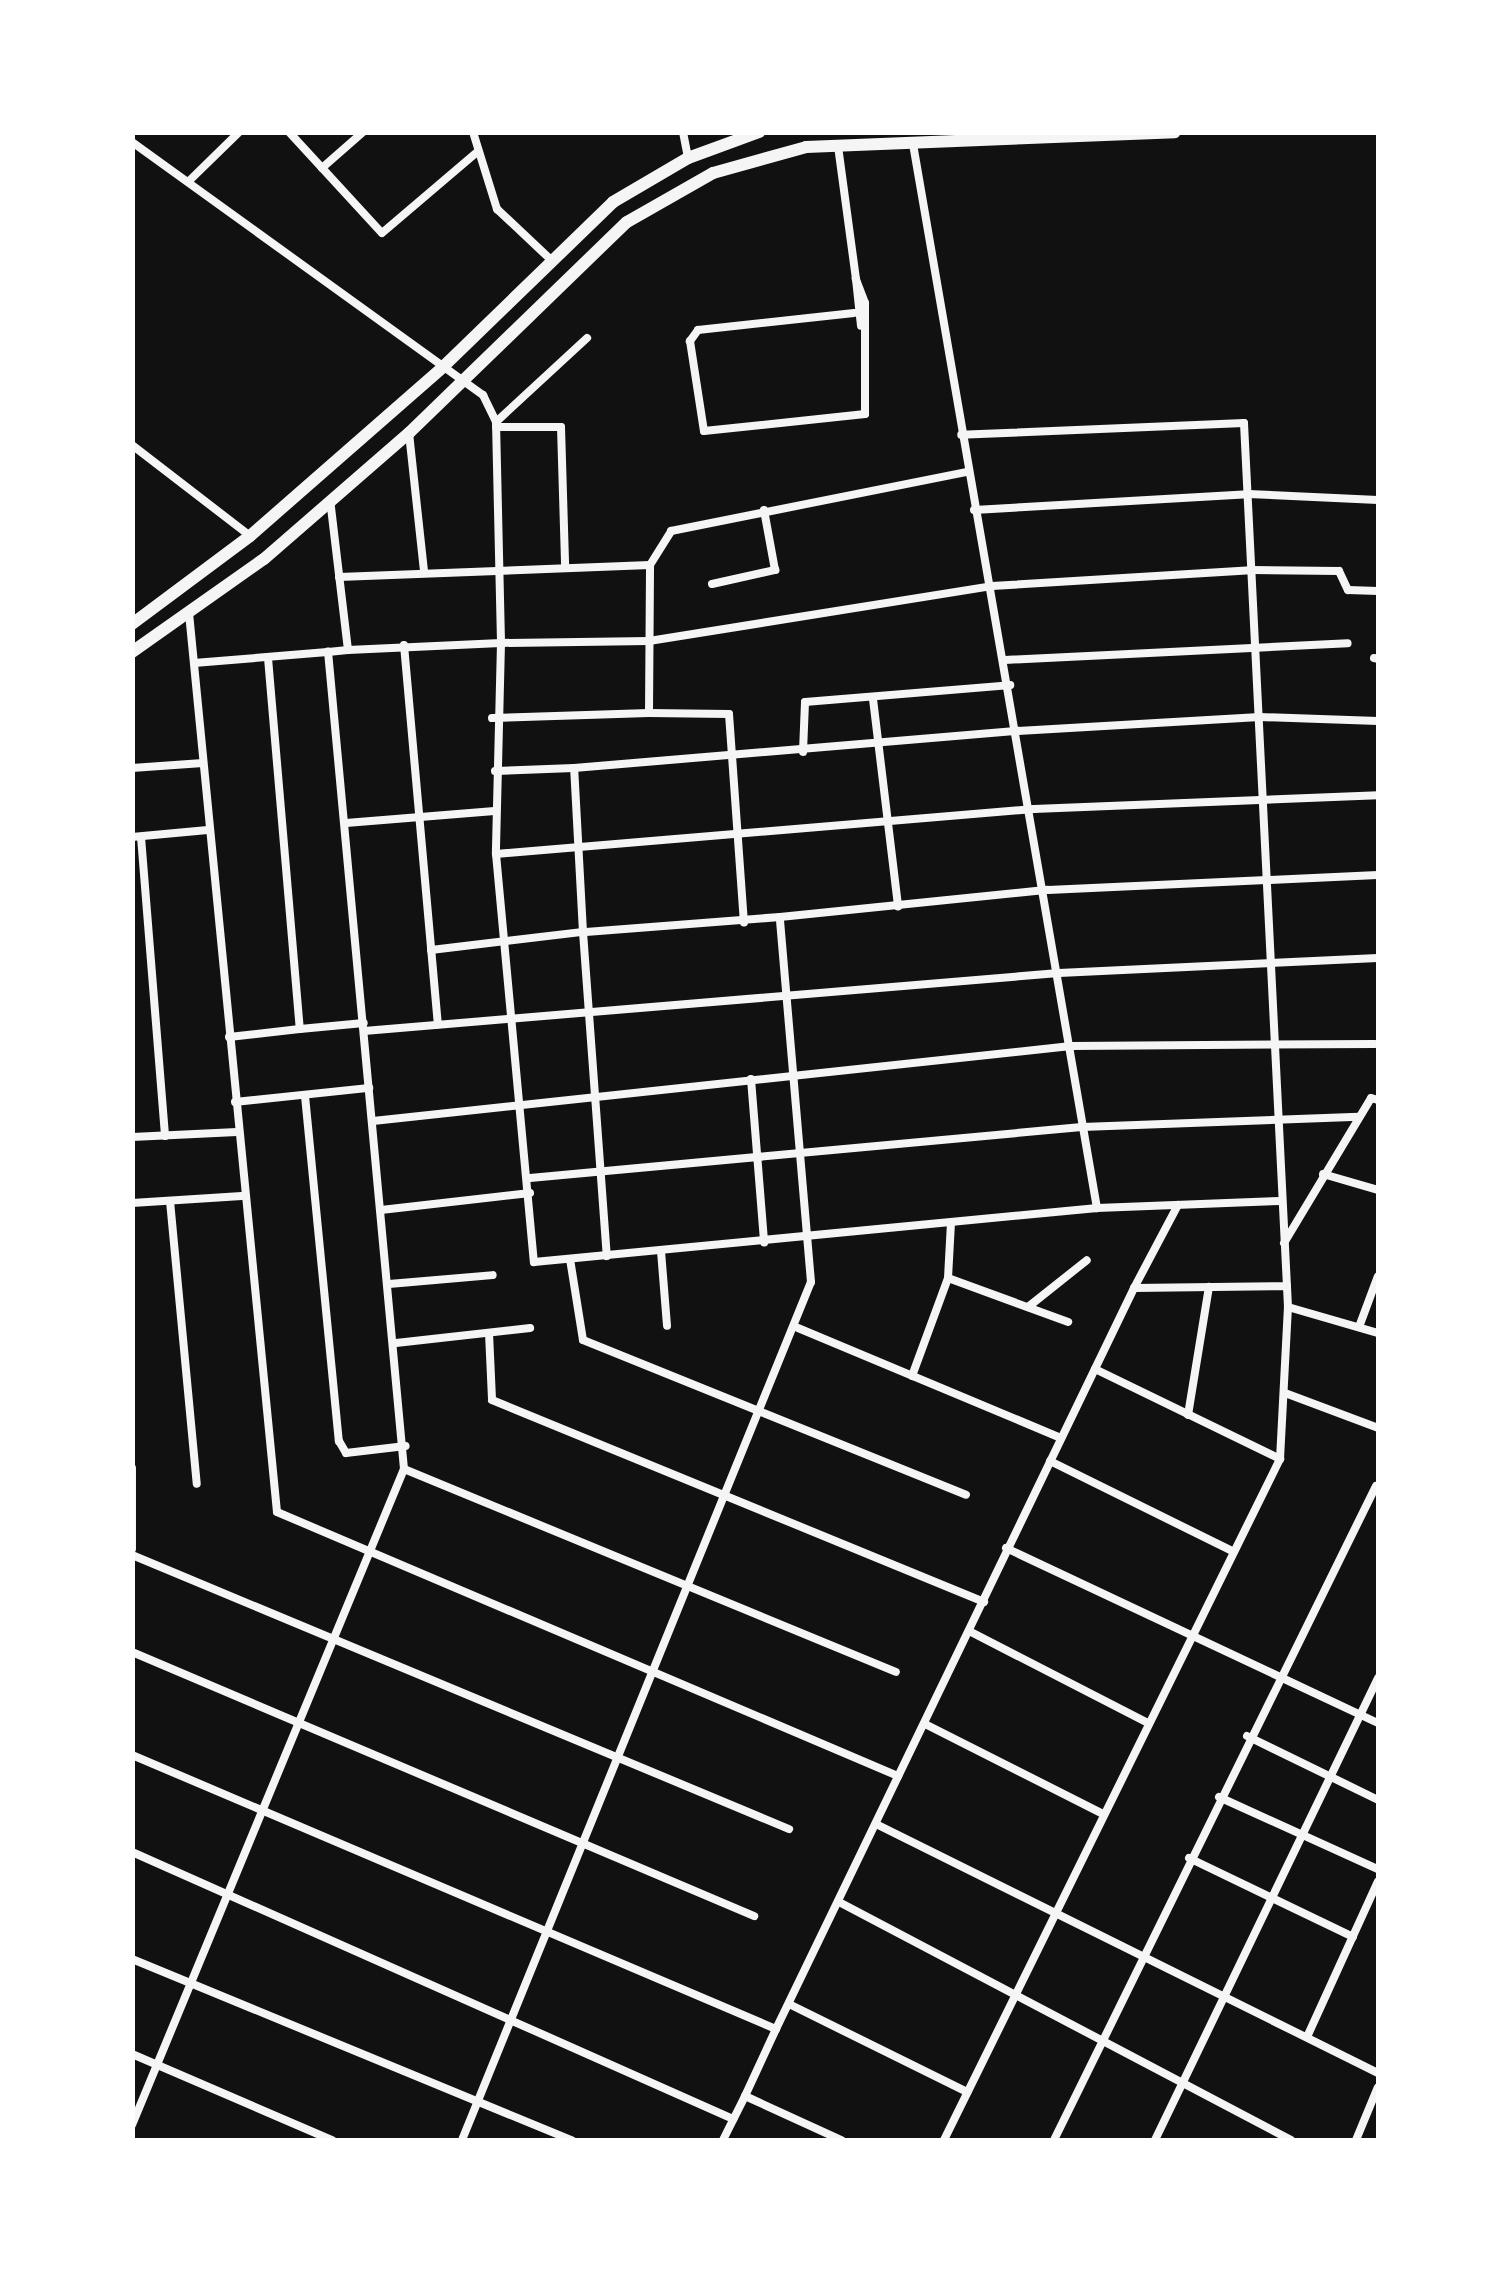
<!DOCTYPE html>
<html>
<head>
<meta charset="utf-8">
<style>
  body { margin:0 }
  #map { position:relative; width:1511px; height:2273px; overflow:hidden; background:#111; font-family:"Sofia Sans Condensed",sans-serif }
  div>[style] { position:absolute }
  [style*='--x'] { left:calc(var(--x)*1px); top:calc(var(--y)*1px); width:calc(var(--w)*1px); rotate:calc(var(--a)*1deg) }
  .minor>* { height:8px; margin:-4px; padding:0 4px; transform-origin:4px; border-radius:4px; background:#f5f5f5 }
  .primary>* { height:12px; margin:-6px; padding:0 6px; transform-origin:6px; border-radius:6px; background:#f5f5f5 }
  span { translate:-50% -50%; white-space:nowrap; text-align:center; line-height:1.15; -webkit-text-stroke:9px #fff; paint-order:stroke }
  .frame { position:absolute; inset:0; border:135px solid #fff; pointer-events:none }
</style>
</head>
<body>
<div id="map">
  <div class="minor">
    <div style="--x:289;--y:132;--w:137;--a:47.4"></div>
    <div style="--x:382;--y:233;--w:123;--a:-40.4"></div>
    <div style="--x:473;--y:132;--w:81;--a:72.7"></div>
    <div style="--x:497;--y:209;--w:71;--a:43.3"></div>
    <div style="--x:683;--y:132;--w:25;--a:79"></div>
    <div style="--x:132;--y:142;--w:433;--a:35.8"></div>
    <div style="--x:483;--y:395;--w:30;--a:64"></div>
    <div style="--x:496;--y:422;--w:221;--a:88.7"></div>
    <div style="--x:501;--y:643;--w:148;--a:-0.8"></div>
    <div style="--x:649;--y:641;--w:347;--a:-9.1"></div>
    <div style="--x:992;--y:586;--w:259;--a:-3.5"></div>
    <div style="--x:1251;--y:570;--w:88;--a:0.7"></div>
    <div style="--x:1339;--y:571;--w:21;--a:65"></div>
    <div style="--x:1348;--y:590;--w:30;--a:2"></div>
    <div style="--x:913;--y:144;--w:1080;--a:80.19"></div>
    <div style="--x:838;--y:146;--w:134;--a:82.3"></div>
    <div style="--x:322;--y:168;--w:55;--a:-41.3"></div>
    <div style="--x:189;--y:181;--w:70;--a:-44.4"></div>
    <div style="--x:854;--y:313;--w:157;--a:173.8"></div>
    <div style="--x:698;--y:330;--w:14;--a:126"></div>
    <div style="--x:690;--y:341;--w:91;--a:81.2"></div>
    <div style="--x:704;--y:431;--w:162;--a:-6"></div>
    <div style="--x:865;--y:414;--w:111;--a:-90"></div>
    <div style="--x:865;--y:303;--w:26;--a:-111"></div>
    <div style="--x:856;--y:279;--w:47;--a:83.9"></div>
    <div style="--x:496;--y:422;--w:124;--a:-42.7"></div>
    <div style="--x:496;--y:427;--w:65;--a:0"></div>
    <div style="--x:561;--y:427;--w:138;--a:88.3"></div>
    <div style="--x:409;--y:433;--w:138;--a:83.8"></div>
    <div style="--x:132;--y:445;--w:149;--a:37.6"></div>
    <div style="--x:974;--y:510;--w:274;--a:-3.3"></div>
    <div style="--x:1248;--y:494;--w:130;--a:2.6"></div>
    <div style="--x:339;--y:577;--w:311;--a:-2.2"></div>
    <div style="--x:712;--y:584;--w:65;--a:-12.5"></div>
    <div style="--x:775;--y:570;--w:61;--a:-100.4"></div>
    <div style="--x:189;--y:613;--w:903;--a:84.41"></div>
    <div style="--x:277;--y:1512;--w:675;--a:23.03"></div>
    <div style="--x:404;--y:645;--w:381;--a:84.9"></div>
    <div style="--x:348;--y:650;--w:153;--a:-2.6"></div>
    <div style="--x:501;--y:643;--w:211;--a:91.4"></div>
    <div style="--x:496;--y:854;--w:410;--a:84.7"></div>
    <div style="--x:534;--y:1262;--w:566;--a:-5.48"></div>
    <div style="--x:1097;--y:1208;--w:184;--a:-2.2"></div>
    <div style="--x:268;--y:658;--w:372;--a:85.1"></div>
    <div style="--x:300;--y:1029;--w:64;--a:-5.4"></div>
    <div style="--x:1374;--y:658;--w:4;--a:14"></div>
    <div style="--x:1005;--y:660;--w:343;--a:-2.8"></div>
    <div style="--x:194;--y:663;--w:134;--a:-4.7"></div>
    <div style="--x:873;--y:699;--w:209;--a:83.1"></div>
    <div style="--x:649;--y:713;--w:80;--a:0.7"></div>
    <div style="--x:729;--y:714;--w:209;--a:85.9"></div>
    <div style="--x:492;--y:718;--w:157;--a:-1.8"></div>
    <div style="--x:649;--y:713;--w:148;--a:-89.6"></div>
    <div style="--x:650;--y:565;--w:40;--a:-58"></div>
    <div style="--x:671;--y:531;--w:302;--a:-11.3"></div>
    <div style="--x:803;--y:752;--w:50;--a:-87.7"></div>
    <div style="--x:805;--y:702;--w:206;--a:-4.7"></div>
    <div style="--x:132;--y:768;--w:71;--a:-4"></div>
    <div style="--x:495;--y:771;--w:79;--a:-2.2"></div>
    <div style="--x:346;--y:823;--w:149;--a:-4.6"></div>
    <div style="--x:132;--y:837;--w:76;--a:-5.3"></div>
    <div style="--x:141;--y:837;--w:300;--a:85.4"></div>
    <div style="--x:496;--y:854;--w:540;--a:-4.78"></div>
    <div style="--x:1034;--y:809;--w:344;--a:-2.3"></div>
    <div style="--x:780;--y:917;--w:198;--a:175.6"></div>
    <div style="--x:583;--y:932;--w:164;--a:-93.1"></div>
    <div style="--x:574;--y:768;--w:446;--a:-4.8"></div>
    <div style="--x:1018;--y:731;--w:242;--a:-3.3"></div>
    <div style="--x:1260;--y:717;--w:118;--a:1.9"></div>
    <div style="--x:431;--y:950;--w:153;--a:-6.8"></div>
    <div style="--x:583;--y:932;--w:325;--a:85.8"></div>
    <div style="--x:364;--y:1031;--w:697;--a:-4.77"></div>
    <div style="--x:1059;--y:973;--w:319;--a:-2.7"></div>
    <div style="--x:229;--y:1037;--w:71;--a:-6.4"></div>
    <div style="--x:751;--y:1079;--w:164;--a:85.4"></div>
    <div style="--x:305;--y:1096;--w:347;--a:84.4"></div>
    <div style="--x:339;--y:1441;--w:14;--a:60"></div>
    <div style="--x:346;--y:1453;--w:60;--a:-6.7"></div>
    <div style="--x:235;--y:1102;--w:135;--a:-6"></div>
    <div style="--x:373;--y:1121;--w:702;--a:-6.13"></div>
    <div style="--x:1071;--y:1046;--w:304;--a:-0.4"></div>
    <div style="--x:132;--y:1137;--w:105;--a:-2.7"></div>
    <div style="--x:1323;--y:1174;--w:57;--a:16.2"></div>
    <div style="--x:530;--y:1178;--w:554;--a:-5.28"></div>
    <div style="--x:1082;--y:1127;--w:277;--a:-2.1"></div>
    <div style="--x:170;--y:1201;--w:284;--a:84.6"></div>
    <div style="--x:132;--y:1203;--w:110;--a:-3.6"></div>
    <div style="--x:381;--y:1210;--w:150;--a:-6.5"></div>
    <div style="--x:1284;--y:1243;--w:169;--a:-59"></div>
    <div style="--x:1371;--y:1098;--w:7;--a:16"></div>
    <div style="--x:661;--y:1251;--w:75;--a:85.4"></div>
    <div style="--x:570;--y:1259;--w:82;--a:80.9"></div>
    <div style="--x:583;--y:1340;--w:413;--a:22"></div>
    <div style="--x:948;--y:1278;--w:128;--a:20.1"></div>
    <div style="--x:389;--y:1284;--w:104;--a:-4.9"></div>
    <div style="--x:1134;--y:1288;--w:94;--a:-62.1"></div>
    <div style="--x:1028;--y:1307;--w:75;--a:-38.5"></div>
    <div style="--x:1288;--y:1307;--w:94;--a:16.1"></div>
    <div style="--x:1359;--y:1327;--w:54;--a:-69.6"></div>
    <div style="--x:798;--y:1328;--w:283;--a:22.7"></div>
    <div style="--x:489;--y:1333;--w:67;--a:87.4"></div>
    <div style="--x:492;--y:1400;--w:532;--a:22.32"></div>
    <div style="--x:396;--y:1343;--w:135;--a:-6.4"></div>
    <div style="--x:1095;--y:1369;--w:206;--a:25.9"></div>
    <div style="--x:912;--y:1376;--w:104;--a:-69.8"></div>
    <div style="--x:948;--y:1278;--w:55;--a:-86.9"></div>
    <div style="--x:1285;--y:1393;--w:99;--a:20.6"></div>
    <div style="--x:1188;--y:1415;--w:130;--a:-80.7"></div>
    <div style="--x:1050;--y:1461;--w:203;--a:26.3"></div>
    <div style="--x:132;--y:1468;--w:81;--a:90"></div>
    <div style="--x:404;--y:1469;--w:532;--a:22.42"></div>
    <div style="--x:1006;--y:1548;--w:411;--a:25.2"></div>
    <div style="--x:132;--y:1555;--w:712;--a:22.64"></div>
    <div style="--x:971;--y:1632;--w:199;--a:27.2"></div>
    <div style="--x:132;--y:1652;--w:676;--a:23"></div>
    <div style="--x:927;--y:1725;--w:197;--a:26.8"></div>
    <div style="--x:1247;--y:1736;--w:146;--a:26"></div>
    <div style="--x:132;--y:1755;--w:700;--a:23.05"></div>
    <div style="--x:776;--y:2029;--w:74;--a:114.8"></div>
    <div style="--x:745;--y:2096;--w:106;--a:24.6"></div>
    <div style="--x:1219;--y:1797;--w:175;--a:24.4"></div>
    <div style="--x:876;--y:1824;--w:560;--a:26.38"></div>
    <div style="--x:132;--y:1852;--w:658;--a:23.95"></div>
    <div style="--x:1189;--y:1858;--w:182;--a:25.7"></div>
    <div style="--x:839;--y:1902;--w:511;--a:27.77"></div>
    <div style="--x:132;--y:1959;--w:476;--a:22.4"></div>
    <div style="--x:789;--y:2004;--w:199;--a:26.3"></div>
    <div style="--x:776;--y:2029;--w:823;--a:-64.21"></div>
    <div style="--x:1134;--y:1288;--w:153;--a:-0.7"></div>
    <div style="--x:1307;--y:2037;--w:171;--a:-65.5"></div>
    <div style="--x:132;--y:2054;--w:218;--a:23.3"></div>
    <div style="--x:132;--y:2125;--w:710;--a:-67.48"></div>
    <div style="--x:404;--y:1469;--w:821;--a:-95.31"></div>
    <div style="--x:328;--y:652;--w:20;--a:-6"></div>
    <div style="--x:348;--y:650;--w:151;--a:-96.8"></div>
    <div style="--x:462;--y:2140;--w:926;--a:-67.87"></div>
    <div style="--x:811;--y:1282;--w:366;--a:-94.9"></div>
    <div style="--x:780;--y:917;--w:269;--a:-5.8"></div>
    <div style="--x:1048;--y:890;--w:330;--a:-2.6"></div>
    <div style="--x:723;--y:2140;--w:49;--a:-63.4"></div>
    <div style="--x:944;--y:2140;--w:759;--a:-63.74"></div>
    <div style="--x:1280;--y:1459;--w:152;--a:-87"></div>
    <div style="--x:1288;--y:1307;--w:885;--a:-92.85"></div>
    <div style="--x:1244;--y:423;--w:283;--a:177.6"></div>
    <div style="--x:1054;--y:2140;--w:729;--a:-63.79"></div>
    <div style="--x:1155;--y:2140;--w:513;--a:-64.23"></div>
    <div style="--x:1356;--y:2140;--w:57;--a:-67.5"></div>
  </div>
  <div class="primary">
    <div style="--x:132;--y:624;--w:147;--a:-36.7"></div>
    <div style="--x:250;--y:536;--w:259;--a:-41.2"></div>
    <div style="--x:445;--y:365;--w:234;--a:-44.1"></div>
    <div style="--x:613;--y:202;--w:87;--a:-30.4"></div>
    <div style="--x:688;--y:158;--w:76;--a:-20.1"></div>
    <div style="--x:132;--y:652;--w:161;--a:-35.2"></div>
    <div style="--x:264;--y:559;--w:192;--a:-41"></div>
    <div style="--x:409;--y:433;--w:303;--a:-44.1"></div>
    <div style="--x:627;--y:222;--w:99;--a:-29.7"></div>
    <div style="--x:713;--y:173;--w:97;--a:-15.6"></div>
    <div style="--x:806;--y:147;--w:369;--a:-2.3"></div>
  </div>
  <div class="frame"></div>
</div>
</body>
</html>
